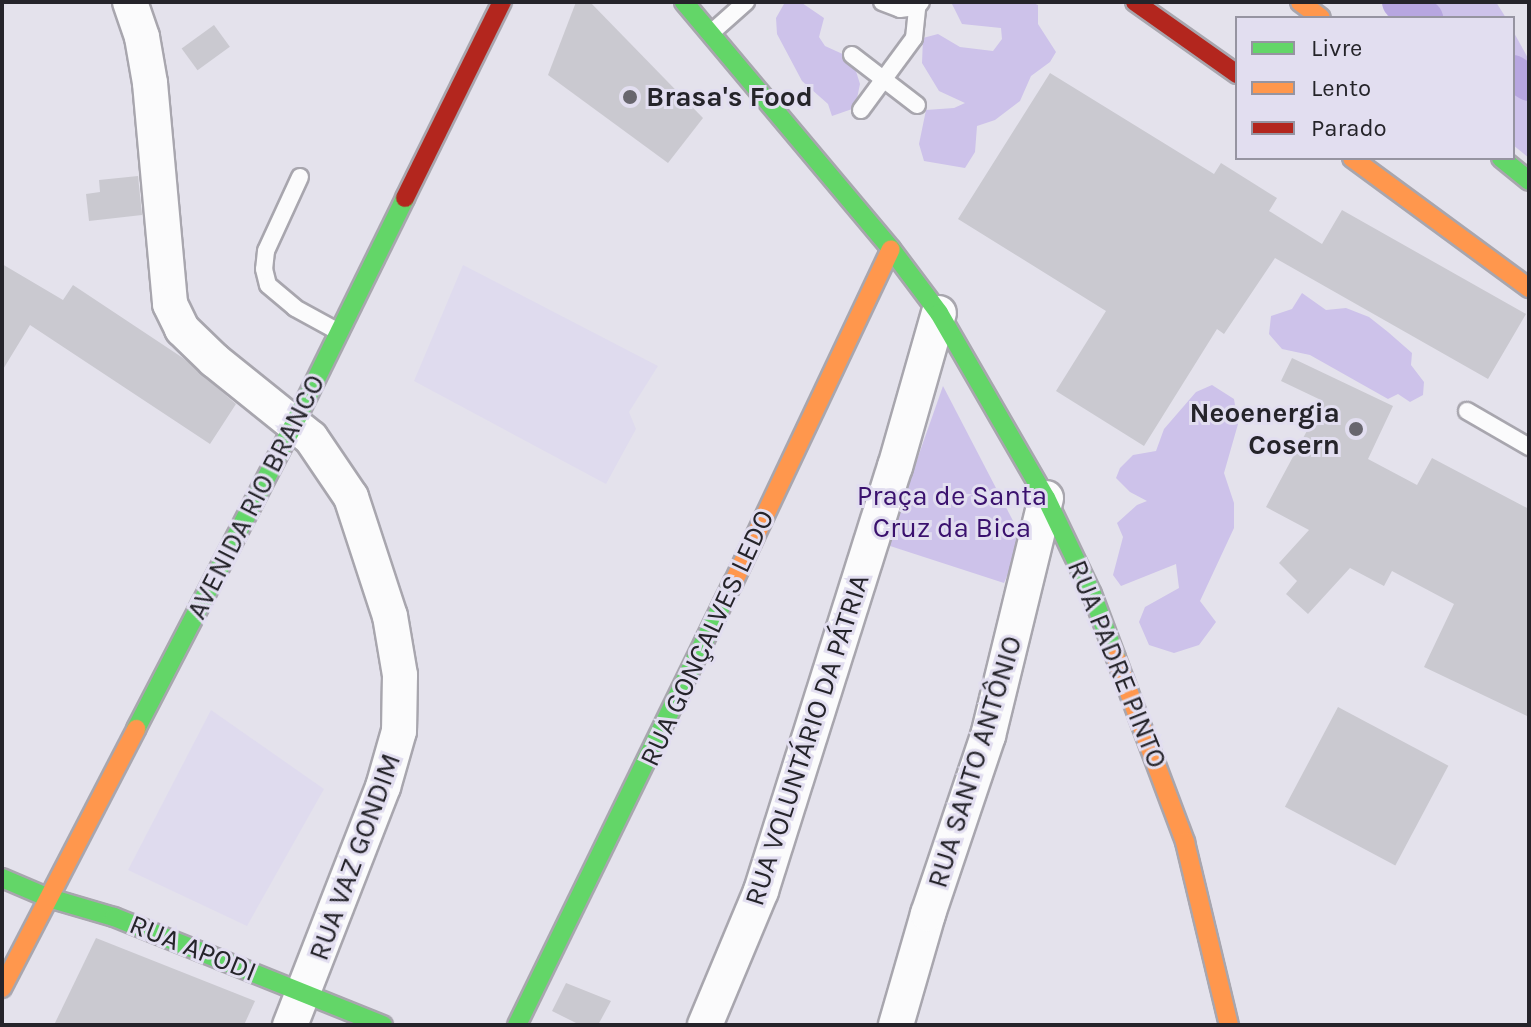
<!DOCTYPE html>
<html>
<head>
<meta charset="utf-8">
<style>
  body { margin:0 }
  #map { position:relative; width:1531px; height:1027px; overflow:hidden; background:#e4e2ec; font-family:Karla,sans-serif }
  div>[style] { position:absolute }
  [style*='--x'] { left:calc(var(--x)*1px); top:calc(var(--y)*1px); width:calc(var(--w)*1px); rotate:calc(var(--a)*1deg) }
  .built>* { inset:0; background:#dfdbee }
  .green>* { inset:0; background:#cdc2ea }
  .canal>* { height:36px; margin:-18px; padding:0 18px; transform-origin:18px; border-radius:18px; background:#b7a6e0 }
  .building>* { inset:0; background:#cac9d0; transform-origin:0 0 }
  .roads { filter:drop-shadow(2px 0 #a8a6ae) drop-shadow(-2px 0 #a8a6ae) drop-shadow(0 2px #a8a6ae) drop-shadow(0 -2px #a8a6ae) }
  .lane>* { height:16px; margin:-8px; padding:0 8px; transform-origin:8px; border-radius:8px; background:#fbfbfc }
  .street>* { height:34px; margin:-17px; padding:0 17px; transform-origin:17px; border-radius:17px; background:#fbfbfc }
  .fast>* { height:18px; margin:-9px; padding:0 9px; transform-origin:9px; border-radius:9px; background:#63d668 }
  .slow>* { height:18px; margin:-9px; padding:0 9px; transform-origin:9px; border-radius:9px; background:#ff974d }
  .jam>* { height:18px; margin:-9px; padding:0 9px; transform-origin:9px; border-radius:9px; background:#b3261e }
  .dots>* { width:22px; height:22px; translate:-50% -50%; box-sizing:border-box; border:4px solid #e2def0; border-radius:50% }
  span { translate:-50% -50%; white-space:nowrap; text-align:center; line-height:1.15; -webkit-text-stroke:6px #e2def0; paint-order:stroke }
  .poi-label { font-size:28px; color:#25242a; font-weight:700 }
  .left { translate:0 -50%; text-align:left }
  .right { translate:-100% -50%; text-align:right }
  .park-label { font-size:28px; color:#3a116e }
  .street-label { font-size:28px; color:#25242a }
  .frame { position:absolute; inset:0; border:4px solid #25242a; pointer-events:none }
  .legend { position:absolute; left:1235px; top:16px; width:280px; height:144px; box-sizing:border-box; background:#e2def0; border:2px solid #9694a1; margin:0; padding:10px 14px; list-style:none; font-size:24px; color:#25242a }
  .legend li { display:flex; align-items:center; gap:16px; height:40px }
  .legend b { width:40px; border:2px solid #9694a1 }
</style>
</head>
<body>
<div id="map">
  <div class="built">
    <div style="clip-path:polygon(463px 265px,658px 366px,629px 412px,636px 429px,606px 484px,414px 381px)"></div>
    <div style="clip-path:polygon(211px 710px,324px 789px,247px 926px,128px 870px)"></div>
  </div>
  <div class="green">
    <div style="clip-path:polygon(951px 2px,1031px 2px,1038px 5px,1038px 24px,1056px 52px,1050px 62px,1031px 76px,1020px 101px,995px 120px,977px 126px,975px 152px,965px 168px,924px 161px,919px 144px,926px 110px,954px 108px,965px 103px,939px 91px,922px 63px,923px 38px,938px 34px,960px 47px,993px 51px,1002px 39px,1001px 28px,962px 24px)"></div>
    <div style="clip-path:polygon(1396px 2px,1496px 2px,1506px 18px,1386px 18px)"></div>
    <div style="clip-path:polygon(802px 3px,824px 18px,819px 37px,825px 46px,847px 56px,855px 68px,860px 84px,855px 108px,832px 116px,828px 104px,802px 81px,777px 34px,776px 18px,784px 4px)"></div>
    <div style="clip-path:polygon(1513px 31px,1529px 60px,1529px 158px,1513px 145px)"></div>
    <div style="clip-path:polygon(1302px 293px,1326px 310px,1346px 308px,1369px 317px,1388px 332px,1412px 353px,1411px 365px,1424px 382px,1423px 395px,1410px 402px,1398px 394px,1388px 399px,1310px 355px,1282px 349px,1269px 334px,1271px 316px,1292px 309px)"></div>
    <div style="clip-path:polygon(1212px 385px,1234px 399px,1238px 424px,1224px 473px,1234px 503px,1234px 528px,1200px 601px,1216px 622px,1199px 645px,1174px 653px,1149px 645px,1139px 622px,1145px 607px,1179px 588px,1176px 564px,1121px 586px,1113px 575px,1123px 537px,1117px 523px,1137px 505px,1147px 501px,1130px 492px,1116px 478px,1120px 468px,1133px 455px,1156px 451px,1164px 429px,1196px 392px)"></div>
    <div style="clip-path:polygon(943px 386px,1023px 540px,1004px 583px,887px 545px)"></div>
  </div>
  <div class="canal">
    <div style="--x:1400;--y:2;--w:30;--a:33"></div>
    <div style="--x:1513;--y:73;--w:19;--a:32"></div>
  </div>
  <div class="building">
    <div style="clip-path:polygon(576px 2px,590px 2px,703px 118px,668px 163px,548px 75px)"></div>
    <div style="left:214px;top:25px;width:27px;height:40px;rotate:54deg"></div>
    <div style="clip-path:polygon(1050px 73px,1214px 174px,1221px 163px,1277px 198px,1269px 211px,1322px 244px,1342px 210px,1526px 314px,1488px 379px,1275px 258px,1224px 334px,1217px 329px,1144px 446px,1056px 391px,1106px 311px,958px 219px)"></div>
    <div style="clip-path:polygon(138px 176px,142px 215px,89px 221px,86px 194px,100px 192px,99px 180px)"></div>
    <div style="clip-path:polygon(2px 264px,63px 300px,73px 285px,183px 358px,236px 404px,210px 444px,30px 325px,2px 371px)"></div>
    <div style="clip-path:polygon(1292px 358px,1393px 406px,1368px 459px,1417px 485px,1432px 458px,1529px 509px,1529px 717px,1424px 667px,1454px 604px,1392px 571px,1384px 586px,1350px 568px,1308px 614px,1286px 594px,1297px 581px,1279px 563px,1309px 530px,1266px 507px,1323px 401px,1281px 381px)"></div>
    <div style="left:1338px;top:707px;width:125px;height:113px;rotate:28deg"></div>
    <div style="clip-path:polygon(96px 938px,255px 1001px,244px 1025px,54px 1025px)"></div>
    <div style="clip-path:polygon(566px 983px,611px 1001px,598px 1025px,580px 1025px,552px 1011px)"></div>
  </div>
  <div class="roads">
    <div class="lane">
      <div style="--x:882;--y:2;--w:19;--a:21"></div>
      <div style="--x:900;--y:9;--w:17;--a:-7"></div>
      <div style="--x:917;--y:7;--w:6;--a:-51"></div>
      <div style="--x:711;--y:33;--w:47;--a:-41.5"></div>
      <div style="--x:852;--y:55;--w:82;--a:37.6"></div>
      <div style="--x:861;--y:110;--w:89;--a:-53.6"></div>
      <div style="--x:914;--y:38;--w:31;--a:-84"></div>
      <div style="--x:300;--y:177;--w:81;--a:114.7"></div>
      <div style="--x:266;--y:251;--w:18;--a:96"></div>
      <div style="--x:264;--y:269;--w:16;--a:76"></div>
      <div style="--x:268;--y:285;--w:35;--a:40"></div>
      <div style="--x:295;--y:308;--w:50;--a:28.6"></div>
      <div style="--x:1467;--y:411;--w:72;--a:30.1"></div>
    </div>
    <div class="street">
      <div style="--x:130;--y:2;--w:37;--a:71"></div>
      <div style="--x:142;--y:37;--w:47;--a:80.1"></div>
      <div style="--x:150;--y:83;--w:222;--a:84.8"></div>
      <div style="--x:170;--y:304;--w:28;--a:64"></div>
      <div style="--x:182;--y:329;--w:45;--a:44.1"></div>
      <div style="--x:214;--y:360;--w:124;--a:38.8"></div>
      <div style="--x:311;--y:438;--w:71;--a:55.9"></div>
      <div style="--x:351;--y:497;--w:125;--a:71.9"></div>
      <div style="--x:390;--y:616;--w:60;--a:80.4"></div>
      <div style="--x:400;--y:675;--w:56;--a:91"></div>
      <div style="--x:399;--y:731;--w:58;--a:105.9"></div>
      <div style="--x:383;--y:787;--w:256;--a:111.3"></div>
      <div style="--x:705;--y:1025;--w:145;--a:-67.3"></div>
      <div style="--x:761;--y:891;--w:445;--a:-72.5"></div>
      <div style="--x:895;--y:467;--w:160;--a:-74.1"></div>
      <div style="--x:896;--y:1025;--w:116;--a:-73.9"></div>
      <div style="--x:928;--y:914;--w:188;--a:-71.4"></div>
      <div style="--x:988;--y:736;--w:245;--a:-76.3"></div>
    </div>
    <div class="fast">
      <div style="--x:684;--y:2;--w:322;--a:50"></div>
      <div style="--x:891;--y:249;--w:80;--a:53.1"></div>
      <div style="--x:939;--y:313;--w:214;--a:60"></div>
      <div style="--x:1046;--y:498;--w:106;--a:64.4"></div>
      <div style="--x:1092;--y:594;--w:68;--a:69.4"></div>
      <div style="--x:1501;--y:158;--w:36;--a:39"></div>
      <div style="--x:136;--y:729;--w:346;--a:-62.6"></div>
      <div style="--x:295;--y:422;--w:250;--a:-63.8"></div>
      <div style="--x:2;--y:878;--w:51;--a:23.1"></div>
      <div style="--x:49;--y:898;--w:68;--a:16.3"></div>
      <div style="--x:114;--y:917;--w:290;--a:21.9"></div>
      <div style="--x:517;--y:1025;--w:492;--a:-64"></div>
    </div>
    <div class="slow">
      <div style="--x:1300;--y:2;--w:26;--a:37"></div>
      <div style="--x:1352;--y:158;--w:220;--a:36.3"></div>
      <div style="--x:733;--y:583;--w:369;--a:-64.7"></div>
      <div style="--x:1116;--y:658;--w:197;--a:69.4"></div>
      <div style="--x:1185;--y:842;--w:188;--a:76.5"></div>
      <div style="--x:2;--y:988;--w:292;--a:-62.6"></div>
    </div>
    <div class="jam">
      <div style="--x:1135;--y:2;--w:125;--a:35.2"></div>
      <div style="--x:405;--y:198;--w:219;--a:-63.7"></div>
    </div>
  </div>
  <div class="dots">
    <div style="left:630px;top:97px;background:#68666e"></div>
    <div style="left:1356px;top:429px;background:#68666e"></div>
  </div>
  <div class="poi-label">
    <span class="left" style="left:646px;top:97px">Brasa's Food</span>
    <span class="right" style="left:1340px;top:429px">Neoenergia<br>Cosern</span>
  </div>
  <div class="park-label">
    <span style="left:952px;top:512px">Praça de Santa<br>Cruz da Bica</span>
  </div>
  <div class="street-label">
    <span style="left:256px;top:497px;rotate:-63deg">AVENIDA RIO BRANCO</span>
    <span style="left:707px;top:638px;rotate:-65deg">RUA GONÇALVES LEDO</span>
    <span style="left:1117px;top:664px;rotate:68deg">RUA PADRE PINTO</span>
    <span style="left:807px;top:740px;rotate:-72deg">RUA VOLUNTÁRIO DA PÁTRIA</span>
    <span style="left:975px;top:762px;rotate:-73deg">RUA SANTO ANTÔNIO</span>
    <span style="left:355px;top:857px;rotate:-70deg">RUA VAZ GONDIM</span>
    <span style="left:193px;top:948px;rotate:22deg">RUA APODI</span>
  </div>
  <div class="frame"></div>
  <ul class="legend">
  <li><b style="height:10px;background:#63d668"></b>Livre</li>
  <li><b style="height:10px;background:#ff974d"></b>Lento</li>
  <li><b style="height:10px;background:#b3261e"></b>Parado</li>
  </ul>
</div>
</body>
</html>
